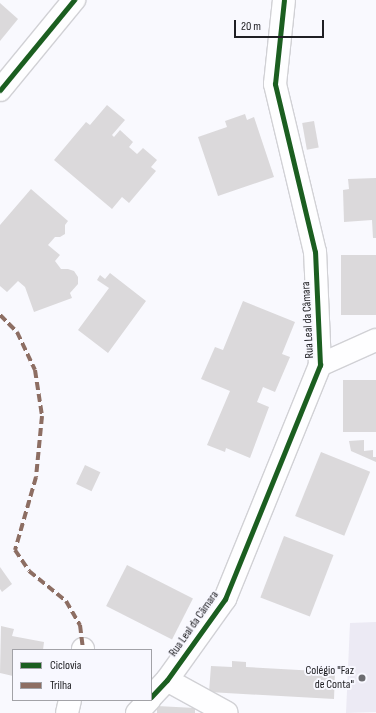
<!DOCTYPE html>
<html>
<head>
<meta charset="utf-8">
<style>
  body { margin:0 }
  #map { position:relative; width:376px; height:713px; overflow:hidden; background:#f9f9fe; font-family:"Sofia Sans Condensed",sans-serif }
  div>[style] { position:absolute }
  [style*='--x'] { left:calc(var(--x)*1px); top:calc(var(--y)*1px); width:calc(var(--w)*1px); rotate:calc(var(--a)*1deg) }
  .education>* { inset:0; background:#eceaf4 }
  .building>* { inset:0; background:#dbd9db; transform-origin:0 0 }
  .roads { filter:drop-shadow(1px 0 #d1d1d5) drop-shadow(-1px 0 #d1d1d5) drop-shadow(0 1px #d1d1d5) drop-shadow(0 -1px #d1d1d5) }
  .minor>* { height:22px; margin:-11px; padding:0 11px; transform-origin:11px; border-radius:11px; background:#fefeff }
  .quiet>* { height:4px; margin-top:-2px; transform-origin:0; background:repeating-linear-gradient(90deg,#8d6e63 0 8px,transparent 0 12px) }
  .cycleway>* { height:5px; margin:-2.5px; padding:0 2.5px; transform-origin:2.5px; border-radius:2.5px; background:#1b5e20 }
  .dots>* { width:11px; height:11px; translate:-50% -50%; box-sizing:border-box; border:2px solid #f8f8ff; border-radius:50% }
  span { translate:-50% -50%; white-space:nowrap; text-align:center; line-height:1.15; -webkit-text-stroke:4px #f8f8ff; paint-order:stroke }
  .street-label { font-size:12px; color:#202024 }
  .poi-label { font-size:12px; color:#202024 }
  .right { translate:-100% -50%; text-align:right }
  .legend { position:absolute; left:12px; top:649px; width:140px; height:52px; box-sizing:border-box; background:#f8f8ff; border:1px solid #a2a2a7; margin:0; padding:5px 7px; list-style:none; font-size:12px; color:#202024 }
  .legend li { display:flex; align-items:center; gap:8px; height:20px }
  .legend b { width:20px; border:1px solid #a2a2a7 }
  .scale { position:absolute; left:234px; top:20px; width:90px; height:18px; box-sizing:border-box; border:2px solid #202024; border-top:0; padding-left:5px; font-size:12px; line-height:14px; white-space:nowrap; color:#202024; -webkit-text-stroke:3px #f8f8ff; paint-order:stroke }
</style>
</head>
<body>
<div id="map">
  <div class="education">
    <div style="clip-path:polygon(376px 622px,376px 712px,346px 713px,350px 623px)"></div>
  </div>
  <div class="building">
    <div style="clip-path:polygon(0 3px,18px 19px,0 41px)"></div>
    <div style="clip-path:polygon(107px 105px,125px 120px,112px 135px,114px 137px,120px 130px,133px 142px,129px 147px,137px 154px,143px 148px,157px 160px,151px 167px,156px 171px,129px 203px,122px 197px,112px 209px,54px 160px,86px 122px,90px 125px)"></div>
    <div style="clip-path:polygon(245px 114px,247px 120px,254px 117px,274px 177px,218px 196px,198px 137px,227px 127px,225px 121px)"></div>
    <div style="left:314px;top:121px;width:27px;height:12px;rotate:80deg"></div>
    <div style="clip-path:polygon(376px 178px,376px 238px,373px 238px,372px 220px,344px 222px,343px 190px,349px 189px,348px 179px)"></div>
    <div style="clip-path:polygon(31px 189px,68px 221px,65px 225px,65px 234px,60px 237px,55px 237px,48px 245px,60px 255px,55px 261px,61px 269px,68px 269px,74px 271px,78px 277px,78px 284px,70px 293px,72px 298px,34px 312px,25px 287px,18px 281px,7px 292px,0 286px,0 225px)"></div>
    <div style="left:376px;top:255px;width:60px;height:35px;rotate:90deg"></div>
    <div style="clip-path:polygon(110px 273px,146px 301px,108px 353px,78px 330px,109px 288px,97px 280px,100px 275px,105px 279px)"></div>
    <div style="clip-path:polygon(243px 301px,295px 322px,282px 354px,290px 357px,275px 392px,263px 387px,257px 402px,269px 407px,250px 458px,226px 448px,225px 452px,207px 445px,230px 391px,201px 379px,215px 347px,223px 350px)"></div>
    <div style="left:376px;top:380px;width:52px;height:33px;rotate:90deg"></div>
    <div style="clip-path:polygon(364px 440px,364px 451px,373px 450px,373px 457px,376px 457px,376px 462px,351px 451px,349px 441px)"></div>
    <div style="left:321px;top:452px;width:53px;height:69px;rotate:22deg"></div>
    <div style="left:85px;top:465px;width:17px;height:21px;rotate:25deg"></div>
    <div style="left:284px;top:536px;width:53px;height:66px;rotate:21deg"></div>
    <div style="left:127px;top:565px;width:74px;height:46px;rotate:27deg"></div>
    <div style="clip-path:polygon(0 567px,12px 584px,2px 592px,0 589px)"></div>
    <div style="clip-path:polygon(1px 626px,14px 629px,12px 636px,44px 642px,43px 650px,13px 650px,13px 676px,0 673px)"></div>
    <div style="clip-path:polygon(232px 661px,246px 662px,246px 667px,335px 672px,334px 699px,209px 692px,211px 666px,232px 667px)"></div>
    <div style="clip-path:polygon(157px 706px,195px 708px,195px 713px,157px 713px)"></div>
  </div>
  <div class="roads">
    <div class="minor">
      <div style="--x:0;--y:90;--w:117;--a:-50.6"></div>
      <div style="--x:320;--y:365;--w:61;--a:-24.1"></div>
      <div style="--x:83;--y:650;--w:1;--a:-90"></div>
      <div style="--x:167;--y:680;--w:68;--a:28.8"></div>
      <div style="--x:151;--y:697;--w:23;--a:-47"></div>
      <div style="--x:167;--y:680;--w:100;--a:-54.4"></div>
      <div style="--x:225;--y:599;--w:253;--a:-67.9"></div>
      <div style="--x:320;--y:365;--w:113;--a:-92.5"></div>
      <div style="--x:315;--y:252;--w:173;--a:-103.4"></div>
      <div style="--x:275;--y:84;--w:84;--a:-83.9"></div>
      <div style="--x:67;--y:713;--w:13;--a:-77"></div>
      <div style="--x:137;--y:713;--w:18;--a:-47"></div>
    </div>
  </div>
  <div class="quiet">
    <div style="--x:0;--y:315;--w:24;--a:45"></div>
    <div style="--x:17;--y:332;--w:42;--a:64.7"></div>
    <div style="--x:35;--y:370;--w:47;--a:81.3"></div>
    <div style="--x:42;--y:416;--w:61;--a:95.6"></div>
    <div style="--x:36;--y:477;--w:76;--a:106"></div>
    <div style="--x:15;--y:550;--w:25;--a:56"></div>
    <div style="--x:29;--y:571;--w:48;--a:39"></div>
    <div style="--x:66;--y:601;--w:28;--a:60"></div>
    <div style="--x:80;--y:625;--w:24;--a:83"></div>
  </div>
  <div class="cycleway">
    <div style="--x:0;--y:90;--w:117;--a:-50.6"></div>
    <div style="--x:151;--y:697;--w:23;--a:-47"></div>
    <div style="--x:167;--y:680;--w:100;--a:-54.4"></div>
    <div style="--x:225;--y:599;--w:253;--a:-67.9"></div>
    <div style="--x:320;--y:365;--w:113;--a:-92.5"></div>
    <div style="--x:315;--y:252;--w:173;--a:-103.4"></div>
    <div style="--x:275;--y:84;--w:84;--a:-83.9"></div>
  </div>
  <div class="dots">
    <div style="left:362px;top:678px;background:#6c6c70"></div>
  </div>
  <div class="street-label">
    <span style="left:308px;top:320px;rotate:-93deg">Rua Leal da Câmara</span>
    <span style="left:194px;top:624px;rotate:-55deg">Rua Leal da Câmara</span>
  </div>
  <div class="poi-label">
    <span class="right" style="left:354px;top:678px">Colégio "Faz<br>de Conta"</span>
  </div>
  <ul class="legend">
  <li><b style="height:5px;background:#1b5e20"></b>Ciclovia</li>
  <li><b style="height:5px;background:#8d6e63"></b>Trilha</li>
  </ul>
  <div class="scale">20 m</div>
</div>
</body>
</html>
